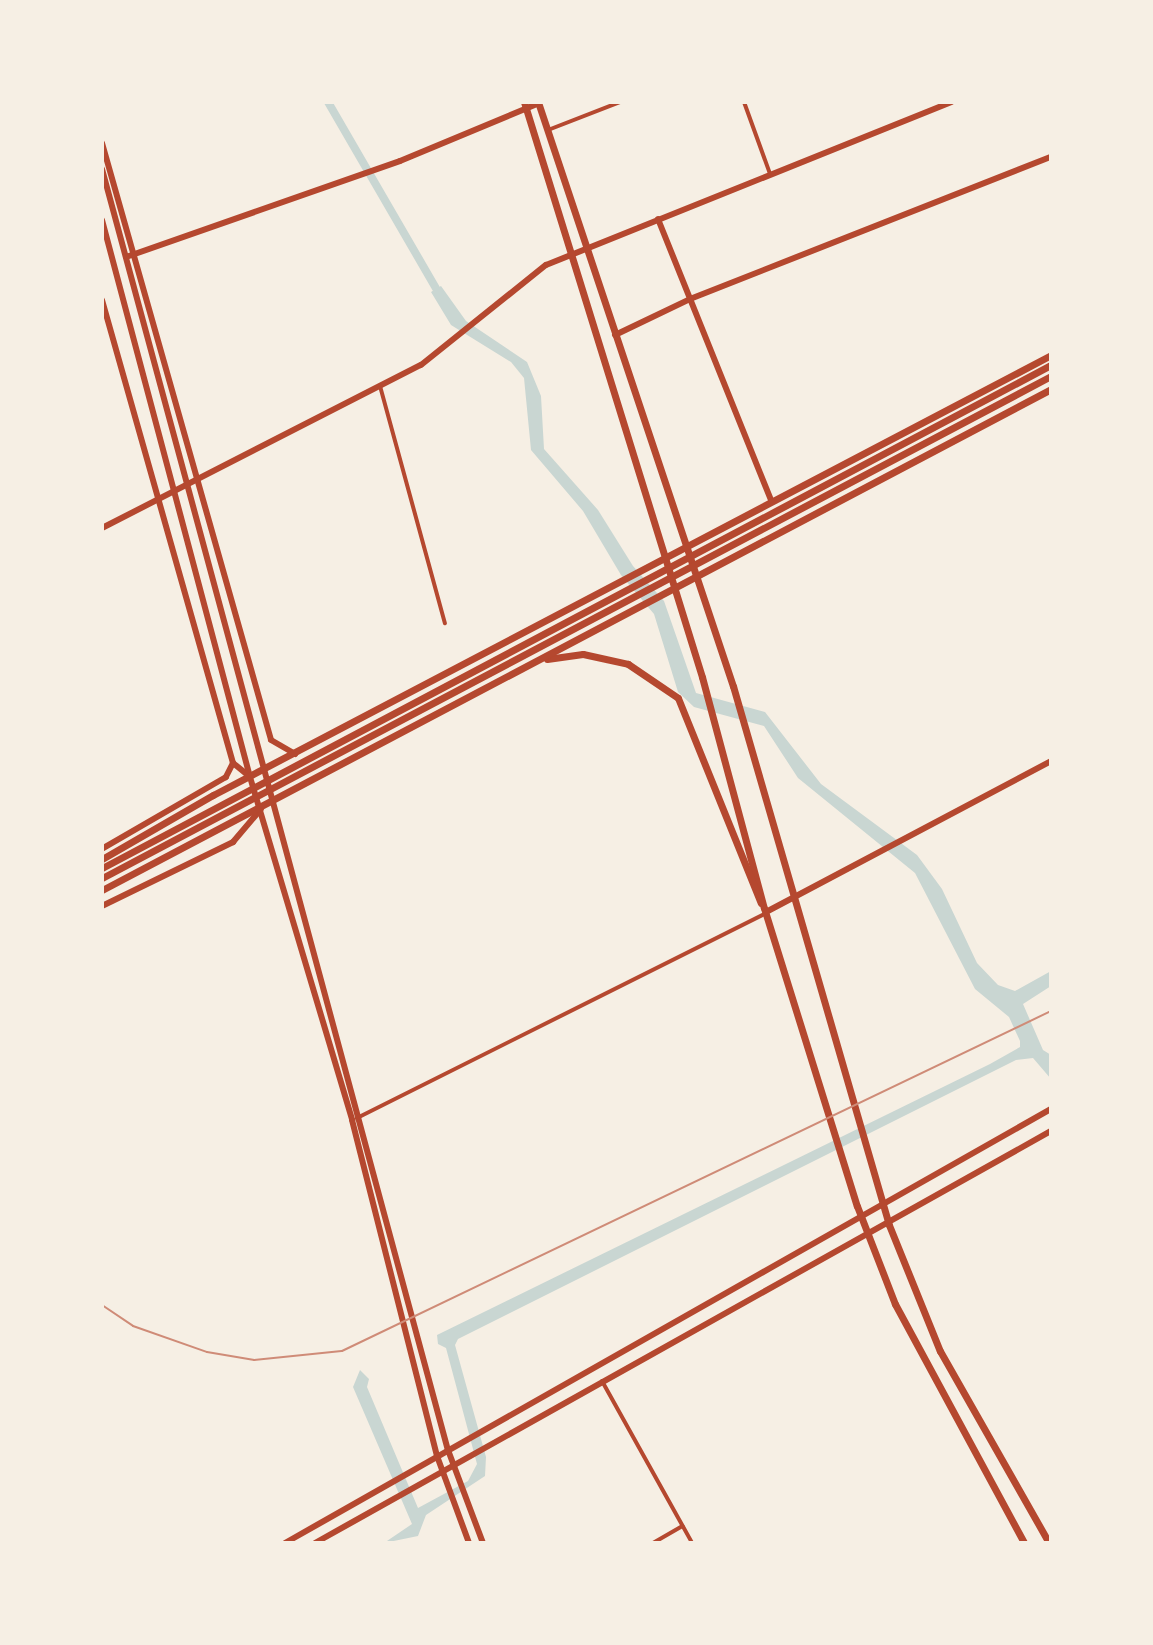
<!DOCTYPE html>
<html>
<head>
<meta charset="utf-8">
<style>
  body { margin:0 }
  #map { position:relative; width:1153px; height:1645px; overflow:hidden; background:#f6efe4; font-family:Signika,sans-serif }
  div>[style] { position:absolute }
  [style*='--x'] { left:calc(var(--x)*1px); top:calc(var(--y)*1px); width:calc(var(--w)*1px); rotate:calc(var(--a)*1deg) }
  .water>* { inset:0; background:#c9d6d2 }
  .canal>* { height:8px; margin:-4px; padding:0 4px; transform-origin:4px; border-radius:4px; background:#c9d6d2 }
  .minor>* { height:4px; margin:-2px; padding:0 2px; transform-origin:2px; border-radius:2px; background:#b5482f }
  .tertiary>* { height:6px; margin:-3px; padding:0 3px; transform-origin:3px; border-radius:3px; background:#b5482f }
  .secondary>* { height:6px; margin:-3px; padding:0 3px; transform-origin:3px; border-radius:3px; background:#b5482f }
  .primary>* { height:7px; margin:-3.5px; padding:0 3.5px; transform-origin:3.5px; border-radius:3.5px; background:#b5482f }
  .trunk>* { height:7px; margin:-3.5px; padding:0 3.5px; transform-origin:3.5px; border-radius:3.5px; background:#b5482f }
  .rail>* { height:2px; margin:-1px; padding:0 1px; transform-origin:1px; border-radius:1px; background:#cf8b77 }
  span { translate:-50% -50%; white-space:nowrap; text-align:center; line-height:1.15; -webkit-text-stroke:6px #f6efe4; paint-order:stroke }
  .frame { position:absolute; inset:0; border:104px solid #f6efe4; pointer-events:none }
</style>
</head>
<body>
<div id="map">
  <div class="water">
    <div style="clip-path:polygon(441px 286px,466px 321px,527px 362px,541px 396px,544px 449px,598px 510px,633px 566px,664px 601px,696px 693px,765px 712px,821px 784px,917px 855px,942px 889px,977px 963px,998px 985px,1015px 991px,1051px 971px,1051px 986px,1023px 1004px,1043px 1050px,1051px 1055px,1051px 1079px,1033px 1058px,1016px 1060px,458px 1339px,455px 1345px,486px 1457px,485px 1476px,426px 1515px,418px 1536px,384px 1543px,412px 1524px,353px 1387px,360px 1370px,369px 1379px,367px 1387px,418px 1508px,468px 1481px,477px 1464px,446px 1348px,438px 1344px,437px 1335px,990px 1064px,1020px 1047px,1020px 1041px,1009px 1017px,975px 989px,915px 873px,798px 778px,764px 726px,694px 707px,678px 692px,654px 614px,621px 575px,583px 511px,531px 450px,524px 378px,511px 362px,451px 325px,431px 292px)"></div>
  </div>
  <div class="canal">
    <div style="--x:328;--y:102;--w:223;--a:59.9"></div>
  </div>
  <div class="minor">
    <div style="--x:744;--y:102;--w:77;--a:70.1"></div>
    <div style="--x:548;--y:130;--w:77;--a:-21.3"></div>
    <div style="--x:380;--y:386;--w:246;--a:74.7"></div>
    <div style="--x:357;--y:1118;--w:455;--a:-26.6"></div>
    <div style="--x:602;--y:1381;--w:185;--a:60.9"></div>
    <div style="--x:653;--y:1543;--w:34;--a:-30"></div>
  </div>
  <div class="tertiary">
    <div style="--x:102;--y:143;--w:620;--a:74.19"></div>
    <div style="--x:271;--y:740;--w:28;--a:30"></div>
    <div style="--x:658;--y:219;--w:305;--a:68.1"></div>
    <div style="--x:126;--y:257;--w:290;--a:-19.3"></div>
    <div style="--x:400;--y:161;--w:151;--a:-22.6"></div>
    <div style="--x:102;--y:300;--w:481;--a:74.2"></div>
    <div style="--x:233;--y:763;--w:16;--a:117"></div>
    <div style="--x:226;--y:777;--w:143;--a:149.9"></div>
    <div style="--x:615;--y:335;--w:83;--a:-25.6"></div>
    <div style="--x:690;--y:299;--w:388;--a:-21.5"></div>
    <div style="--x:102;--y:528;--w:358;--a:-27.1"></div>
    <div style="--x:421;--y:365;--w:160;--a:-38.7"></div>
    <div style="--x:546;--y:265;--w:437;--a:-21.9"></div>
    <div style="--x:233;--y:763;--w:22;--a:39"></div>
    <div style="--x:102;--y:906;--w:146;--a:-26"></div>
    <div style="--x:233;--y:842;--w:43;--a:-49.7"></div>
    <div style="--x:766;--y:912;--w:323;--a:-27.9"></div>
  </div>
  <div class="secondary">
    <div style="--x:102;--y:169;--w:1327;--a:74.89"></div>
    <div style="--x:448;--y:1450;--w:99;--a:69.4"></div>
    <div style="--x:102;--y:220;--w:576;--a:75.12"></div>
    <div style="--x:250;--y:777;--w:358;--a:73.4"></div>
    <div style="--x:352;--y:1120;--w:347;--a:75.8"></div>
    <div style="--x:437;--y:1456;--w:93;--a:69.8"></div>
    <div style="--x:285;--y:1543;--w:880;--a:-29.54"></div>
    <div style="--x:315;--y:1543;--w:843;--a:-29.24"></div>
  </div>
  <div class="primary">
    <div style="--x:524;--y:102;--w:602;--a:72.8"></div>
    <div style="--x:702;--y:677;--w:239;--a:75"></div>
    <div style="--x:764;--y:908;--w:312;--a:72.7"></div>
    <div style="--x:857;--y:1206;--w:105;--a:68.8"></div>
    <div style="--x:895;--y:1304;--w:272;--a:61.6"></div>
    <div style="--x:538;--y:102;--w:616;--a:71.54"></div>
    <div style="--x:733;--y:686;--w:561;--a:73.86"></div>
    <div style="--x:889;--y:1225;--w:136;--a:68"></div>
    <div style="--x:940;--y:1351;--w:221;--a:60.4"></div>
    <div style="--x:547;--y:659;--w:36;--a:-8"></div>
    <div style="--x:583;--y:654;--w:46;--a:12.5"></div>
    <div style="--x:628;--y:664;--w:60;--a:34.2"></div>
    <div style="--x:678;--y:698;--w:221;--a:68"></div>
    <div style="--x:102;--y:859;--w:128;--a:-30"></div>
    <div style="--x:213;--y:795;--w:946;--a:-27.7"></div>
    <div style="--x:102;--y:890;--w:1073;--a:-27.83"></div>
  </div>
  <div class="trunk">
    <div style="--x:102;--y:868;--w:1074;--a:-27.93"></div>
    <div style="--x:102;--y:878;--w:1074;--a:-27.88"></div>
  </div>
  <div class="rail">
    <div style="--x:102;--y:1305;--w:37;--a:34"></div>
    <div style="--x:133;--y:1326;--w:78;--a:19.4"></div>
    <div style="--x:207;--y:1352;--w:48;--a:9.7"></div>
    <div style="--x:254;--y:1360;--w:88;--a:-5.8"></div>
    <div style="--x:342;--y:1351;--w:786;--a:-25.62"></div>
    <div style="--x:102;--y:1539;--w:4;--a:76"></div>
  </div>
  <div class="frame"></div>
</div>
</body>
</html>
